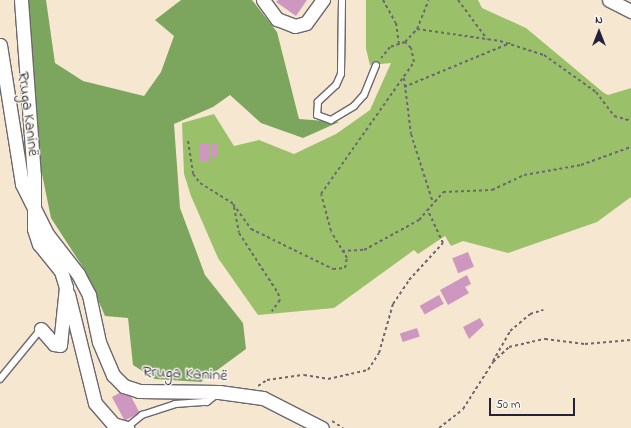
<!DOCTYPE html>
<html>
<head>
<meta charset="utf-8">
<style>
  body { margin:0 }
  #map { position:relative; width:631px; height:428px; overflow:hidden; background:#f6e7d0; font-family:"Indie Flower",sans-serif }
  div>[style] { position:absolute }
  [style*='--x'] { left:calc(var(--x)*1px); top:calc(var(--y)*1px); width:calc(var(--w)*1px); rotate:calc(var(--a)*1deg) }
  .green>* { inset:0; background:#9bc06a }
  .forest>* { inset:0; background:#7ca65e }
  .building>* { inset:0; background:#ce97bf; transform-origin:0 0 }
  .path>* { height:2px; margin-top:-1px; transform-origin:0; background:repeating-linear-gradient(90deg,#6c676f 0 3px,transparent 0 6px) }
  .roads { filter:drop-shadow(1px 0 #6c676f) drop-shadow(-1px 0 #6c676f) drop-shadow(0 1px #6c676f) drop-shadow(0 -1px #6c676f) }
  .service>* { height:6px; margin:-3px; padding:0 3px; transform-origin:3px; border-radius:3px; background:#fff }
  .minor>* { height:13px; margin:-6.5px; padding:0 6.5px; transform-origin:6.5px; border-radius:6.5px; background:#fff }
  span { translate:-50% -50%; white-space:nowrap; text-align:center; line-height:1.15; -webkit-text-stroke:3px #fbf7ec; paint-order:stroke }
  .street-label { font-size:16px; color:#22223b }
  .north { position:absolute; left:579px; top:12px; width:40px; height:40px; -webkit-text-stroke:3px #fbf7ec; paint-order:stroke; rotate:0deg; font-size:11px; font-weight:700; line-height:16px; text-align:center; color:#22223b }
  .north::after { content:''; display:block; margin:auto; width:14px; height:18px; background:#22223b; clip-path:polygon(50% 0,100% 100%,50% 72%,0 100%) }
  .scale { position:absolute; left:489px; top:398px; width:86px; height:18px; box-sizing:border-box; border:2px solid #22223b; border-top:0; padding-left:5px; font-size:12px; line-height:14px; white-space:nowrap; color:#22223b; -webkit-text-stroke:3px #fbf7ec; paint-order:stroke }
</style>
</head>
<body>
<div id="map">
  <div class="green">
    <div style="clip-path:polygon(366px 0,478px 0,482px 8px,526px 28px,604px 93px,608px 95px,631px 88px,631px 197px,597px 222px,508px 253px,463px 241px,451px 246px,445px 236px,418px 254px,414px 250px,334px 308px,258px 315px,218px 258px,191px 196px,184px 174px,182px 123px,214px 114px,234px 146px,259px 140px,294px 154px,336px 134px,370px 110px,391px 63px,370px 65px,366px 49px)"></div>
  </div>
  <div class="forest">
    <div style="clip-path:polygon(28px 0,46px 0,55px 63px,83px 81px,144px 96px,161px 72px,174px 36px,155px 20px,181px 0,252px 0,277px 32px,299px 119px,339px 122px,303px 138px,261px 123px,230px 95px,213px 107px,174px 124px,180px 208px,205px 275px,243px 323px,246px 349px,201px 382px,155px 379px,133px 365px,128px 318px,105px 316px,86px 272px,51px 218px,40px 164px)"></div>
  </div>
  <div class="building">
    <div style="clip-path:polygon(278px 0,307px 0,296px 16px,276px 2px)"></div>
    <div style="left:200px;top:144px;width:10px;height:18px"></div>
    <div style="left:211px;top:144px;width:7px;height:14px"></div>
    <div style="left:468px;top:252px;width:16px;height:17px;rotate:68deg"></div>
    <div style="clip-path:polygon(467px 275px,471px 284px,465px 287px,469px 293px,448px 305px,440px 290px)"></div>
    <div style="left:439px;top:295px;width:10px;height:22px;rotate:61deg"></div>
    <div style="clip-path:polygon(480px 318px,484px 325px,469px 339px,463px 327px)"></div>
    <div style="left:417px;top:328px;width:9px;height:18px;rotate:72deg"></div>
    <div style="left:127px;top:389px;width:27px;height:17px;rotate:62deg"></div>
  </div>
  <div class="path">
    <div style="--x:383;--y:0;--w:26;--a:61"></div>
    <div style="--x:396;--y:23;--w:21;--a:82"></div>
    <div style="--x:458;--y:0;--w:49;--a:53.4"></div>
    <div style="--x:417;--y:29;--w:84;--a:8.2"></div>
    <div style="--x:500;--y:41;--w:46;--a:17.7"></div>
    <div style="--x:544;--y:55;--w:64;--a:35.4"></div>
    <div style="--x:596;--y:92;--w:30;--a:53"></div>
    <div style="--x:614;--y:116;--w:18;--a:16"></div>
    <div style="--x:405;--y:42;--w:18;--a:-47"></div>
    <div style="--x:417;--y:29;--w:31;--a:-68"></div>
    <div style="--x:404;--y:78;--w:56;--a:82.9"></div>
    <div style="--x:411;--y:134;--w:72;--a:72.3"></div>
    <div style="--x:404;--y:87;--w:115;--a:-22.5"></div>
    <div style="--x:188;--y:141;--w:33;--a:81"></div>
    <div style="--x:193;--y:174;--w:11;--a:52"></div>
    <div style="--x:200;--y:183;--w:39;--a:32"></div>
    <div style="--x:233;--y:204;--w:31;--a:54"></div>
    <div style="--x:251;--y:229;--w:91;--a:26"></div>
    <div style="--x:333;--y:269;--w:12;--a:-5"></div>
    <div style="--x:345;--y:268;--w:10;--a:-79"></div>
    <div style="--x:347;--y:258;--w:31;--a:-121"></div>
    <div style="--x:331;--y:231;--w:38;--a:-105"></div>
    <div style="--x:321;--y:194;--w:161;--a:-54.8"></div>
    <div style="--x:414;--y:62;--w:14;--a:-102"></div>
    <div style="--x:411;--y:48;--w:8;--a:-135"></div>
    <div style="--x:405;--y:42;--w:16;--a:162"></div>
    <div style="--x:390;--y:47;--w:14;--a:129"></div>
    <div style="--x:234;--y:207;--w:26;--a:79"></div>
    <div style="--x:239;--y:233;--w:72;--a:57"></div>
    <div style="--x:278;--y:293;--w:7;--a:74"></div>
    <div style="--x:280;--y:300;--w:14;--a:126"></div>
    <div style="--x:342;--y:251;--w:22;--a:-3"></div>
    <div style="--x:364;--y:250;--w:63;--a:-28.6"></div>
    <div style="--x:419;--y:220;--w:37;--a:-49"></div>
    <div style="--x:443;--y:192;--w:49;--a:-2.3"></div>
    <div style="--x:492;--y:190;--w:35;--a:-25"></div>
    <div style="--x:524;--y:175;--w:58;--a:-10"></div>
    <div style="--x:581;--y:165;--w:53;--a:-19.8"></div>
    <div style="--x:493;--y:361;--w:34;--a:-60"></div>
    <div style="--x:510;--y:331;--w:26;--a:-40"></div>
    <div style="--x:530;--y:314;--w:14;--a:-17"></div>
    <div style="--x:258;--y:386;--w:11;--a:-34"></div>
    <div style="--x:267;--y:380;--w:37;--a:-8"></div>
    <div style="--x:304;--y:375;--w:24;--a:9"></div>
    <div style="--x:328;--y:379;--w:41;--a:-12.7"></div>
    <div style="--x:368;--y:370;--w:20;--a:-57"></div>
    <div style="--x:379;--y:353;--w:51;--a:-74.1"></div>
    <div style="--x:393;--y:304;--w:29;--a:-56"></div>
    <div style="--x:409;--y:280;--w:50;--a:-47.4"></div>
    <div style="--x:443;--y:243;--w:35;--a:-115"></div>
    <div style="--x:332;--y:421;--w:13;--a:32"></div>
    <div style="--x:439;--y:428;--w:31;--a:-38"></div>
    <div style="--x:463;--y:409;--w:56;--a:-57.4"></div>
    <div style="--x:493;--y:362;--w:22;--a:-43"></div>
    <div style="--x:509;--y:347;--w:37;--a:-13"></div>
    <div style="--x:545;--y:339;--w:40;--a:7.1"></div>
    <div style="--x:585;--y:344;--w:46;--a:-5"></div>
  </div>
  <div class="roads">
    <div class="service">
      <div style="--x:342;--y:0;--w:74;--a:90.8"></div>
      <div style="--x:341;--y:74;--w:12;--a:114"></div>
      <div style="--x:336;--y:85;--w:25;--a:137"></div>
      <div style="--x:318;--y:102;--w:13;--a:94"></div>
      <div style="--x:317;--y:115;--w:15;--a:20"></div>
      <div style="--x:331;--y:120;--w:27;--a:-31"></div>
      <div style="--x:354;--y:106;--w:15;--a:-48"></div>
      <div style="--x:364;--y:95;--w:32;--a:-68"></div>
      <div style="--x:0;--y:379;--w:65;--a:-50.6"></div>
      <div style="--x:126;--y:428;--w:21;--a:-39"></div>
      <div style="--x:142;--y:415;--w:35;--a:-18"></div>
      <div style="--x:175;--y:404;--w:32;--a:-4"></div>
      <div style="--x:207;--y:402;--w:13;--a:-39"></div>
    </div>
    <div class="minor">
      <div style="--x:21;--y:0;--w:175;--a:85.8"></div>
      <div style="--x:34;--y:175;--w:54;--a:90"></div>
      <div style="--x:34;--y:229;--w:16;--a:72"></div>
      <div style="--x:39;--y:244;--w:35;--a:51"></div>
      <div style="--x:61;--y:271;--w:17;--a:73"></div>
      <div style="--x:66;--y:287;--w:58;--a:95.9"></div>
      <div style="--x:60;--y:345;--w:6;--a:-171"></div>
      <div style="--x:54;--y:344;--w:20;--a:-131"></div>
      <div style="--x:263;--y:0;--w:24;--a:54"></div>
      <div style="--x:277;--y:19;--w:19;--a:21"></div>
      <div style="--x:295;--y:26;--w:11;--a:-15"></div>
      <div style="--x:306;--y:23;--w:29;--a:-54"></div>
      <div style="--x:609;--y:0;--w:25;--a:27"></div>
      <div style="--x:0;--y:45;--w:141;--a:81"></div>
      <div style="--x:22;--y:184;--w:56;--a:63.4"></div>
      <div style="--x:47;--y:234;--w:51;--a:52.2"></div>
      <div style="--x:78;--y:274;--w:24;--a:62"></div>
      <div style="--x:89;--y:295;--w:48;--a:78"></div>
      <div style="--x:99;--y:342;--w:36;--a:67"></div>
      <div style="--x:113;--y:375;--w:16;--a:45"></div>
      <div style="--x:124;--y:386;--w:16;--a:18"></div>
      <div style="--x:139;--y:391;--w:80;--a:0.7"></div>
      <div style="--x:219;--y:392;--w:44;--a:7.8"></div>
      <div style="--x:263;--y:398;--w:66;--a:27"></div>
      <div style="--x:68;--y:294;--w:112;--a:76.1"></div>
      <div style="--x:95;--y:403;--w:28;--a:49"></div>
      <div style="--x:113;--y:424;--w:15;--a:16"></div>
    </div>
  </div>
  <div class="street-label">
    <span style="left:28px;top:114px;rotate:83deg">Rruga Kaninë</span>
    <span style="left:185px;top:374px;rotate:3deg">Rruga Kaninë</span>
  </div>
  <div class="north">N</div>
  <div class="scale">50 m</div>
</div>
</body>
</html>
